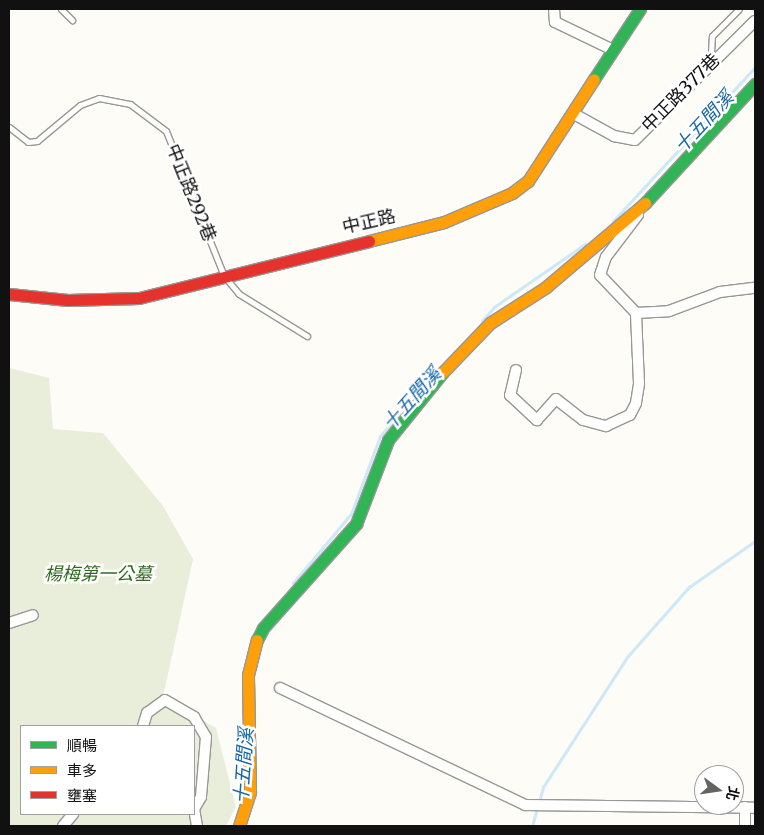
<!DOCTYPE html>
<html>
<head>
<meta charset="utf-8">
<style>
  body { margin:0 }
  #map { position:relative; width:764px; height:835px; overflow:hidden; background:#fdfcf7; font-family:Merriweather,"Noto Sans TC",serif }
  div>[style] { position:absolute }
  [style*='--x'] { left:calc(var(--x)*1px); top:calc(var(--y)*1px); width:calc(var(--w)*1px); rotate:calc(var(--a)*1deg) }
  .cemetery>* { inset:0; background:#e9eedb }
  .stream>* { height:3px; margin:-1.5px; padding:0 1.5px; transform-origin:1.5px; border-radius:1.5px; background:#cde8f7 }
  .roads { filter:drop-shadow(1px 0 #979795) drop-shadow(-1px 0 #979795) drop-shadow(0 1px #979795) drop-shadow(0 -1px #979795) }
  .lane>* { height:5px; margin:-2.5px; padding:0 2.5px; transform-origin:2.5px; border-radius:2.5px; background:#fffffe }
  .street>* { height:10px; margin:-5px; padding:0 5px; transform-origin:5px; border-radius:5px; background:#fffffe }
  .fast>* { height:11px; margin:-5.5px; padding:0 5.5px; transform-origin:5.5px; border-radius:5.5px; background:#30b455 }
  .slow>* { height:11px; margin:-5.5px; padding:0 5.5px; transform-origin:5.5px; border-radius:5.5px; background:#ff9f0a }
  .jam>* { height:11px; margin:-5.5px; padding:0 5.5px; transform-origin:5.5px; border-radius:5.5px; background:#e5322d }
  span { translate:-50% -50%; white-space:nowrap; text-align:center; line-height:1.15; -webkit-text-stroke:5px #fff; paint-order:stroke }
  .street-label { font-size:18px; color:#111 }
  .park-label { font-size:18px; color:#2f6b1f; font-style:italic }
  .water-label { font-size:19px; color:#1768a6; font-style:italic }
  .frame { position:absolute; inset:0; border:10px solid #111; pointer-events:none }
  .legend { position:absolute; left:20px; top:725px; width:175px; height:90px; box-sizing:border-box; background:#fff; border:1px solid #a0a0a0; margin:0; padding:6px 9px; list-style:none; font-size:15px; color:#111 }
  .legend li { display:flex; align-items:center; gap:10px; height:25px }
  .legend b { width:25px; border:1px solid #a0a0a0 }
  .north { position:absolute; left:694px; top:765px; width:50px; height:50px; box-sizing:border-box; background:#fff; border:1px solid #a0a0a0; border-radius:50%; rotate:104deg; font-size:14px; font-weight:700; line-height:20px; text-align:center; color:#111 }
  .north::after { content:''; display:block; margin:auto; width:18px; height:22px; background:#646362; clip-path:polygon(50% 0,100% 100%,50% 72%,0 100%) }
</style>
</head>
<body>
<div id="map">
  <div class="cemetery">
    <div style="clip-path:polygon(evenodd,9px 368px,49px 378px,53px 429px,103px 433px,163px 506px,193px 559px,163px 697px,216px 728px,236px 807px,226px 826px,9px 826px,9px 368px,21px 726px,194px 726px,194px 814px,21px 814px,21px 726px)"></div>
  </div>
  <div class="stream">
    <div style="--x:613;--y:221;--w:209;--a:-47.3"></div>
    <div style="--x:482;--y:321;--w:18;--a:-49"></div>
    <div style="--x:494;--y:307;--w:111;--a:-34.7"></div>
    <div style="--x:293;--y:583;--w:90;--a:-50"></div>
    <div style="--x:351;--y:514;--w:83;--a:-69.6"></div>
    <div style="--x:380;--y:436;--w:30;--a:-49"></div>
    <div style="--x:242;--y:796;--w:39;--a:-87"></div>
    <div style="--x:532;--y:826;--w:41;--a:-74.2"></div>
    <div style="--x:543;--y:787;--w:155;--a:-57.1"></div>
    <div style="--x:627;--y:657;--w:94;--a:-48.5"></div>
    <div style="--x:689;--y:587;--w:80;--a:-34.9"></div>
  </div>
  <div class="roads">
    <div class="lane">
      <div style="--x:61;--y:9;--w:16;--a:45"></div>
      <div style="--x:715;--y:59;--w:7;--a:-124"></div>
      <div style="--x:711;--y:53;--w:17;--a:-87"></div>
      <div style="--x:712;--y:36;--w:38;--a:-45"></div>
      <div style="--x:9;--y:127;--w:24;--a:38"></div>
      <div style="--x:28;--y:142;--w:9;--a:-6"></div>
      <div style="--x:37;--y:141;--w:56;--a:-39.9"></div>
      <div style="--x:80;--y:105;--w:20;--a:-20"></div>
      <div style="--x:99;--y:98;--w:32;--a:11"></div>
      <div style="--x:130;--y:104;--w:45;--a:36.9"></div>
      <div style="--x:166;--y:131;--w:156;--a:68.2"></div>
      <div style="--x:224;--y:276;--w:23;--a:50"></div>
      <div style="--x:239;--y:294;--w:80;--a:31.7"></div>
    </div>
    <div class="street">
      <div style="--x:554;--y:9;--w:13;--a:86"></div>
      <div style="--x:555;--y:22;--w:64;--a:25.8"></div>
      <div style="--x:574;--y:114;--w:46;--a:28.8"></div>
      <div style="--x:614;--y:136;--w:21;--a:11"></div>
      <div style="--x:635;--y:140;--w:169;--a:-44.8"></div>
      <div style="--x:636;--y:313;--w:33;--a:-3"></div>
      <div style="--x:669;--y:311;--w:54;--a:-20.4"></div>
      <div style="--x:720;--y:292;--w:35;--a:-7"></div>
      <div style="--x:516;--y:370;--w:26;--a:103"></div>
      <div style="--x:510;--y:395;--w:37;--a:43"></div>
      <div style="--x:537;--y:420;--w:28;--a:-48"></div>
      <div style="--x:556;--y:399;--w:34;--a:38"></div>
      <div style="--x:583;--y:420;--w:24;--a:15"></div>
      <div style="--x:606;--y:426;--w:26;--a:-25"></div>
      <div style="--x:630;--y:415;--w:13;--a:-63"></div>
      <div style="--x:636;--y:403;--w:20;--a:-81"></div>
      <div style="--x:639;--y:383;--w:70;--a:-92.5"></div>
      <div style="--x:636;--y:313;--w:52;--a:-133.5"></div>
      <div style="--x:600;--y:275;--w:19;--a:-72"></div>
      <div style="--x:606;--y:257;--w:53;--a:-52.7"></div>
      <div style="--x:9;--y:623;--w:25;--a:-18"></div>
      <div style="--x:280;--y:688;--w:272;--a:25.5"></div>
      <div style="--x:525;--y:805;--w:230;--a:0.7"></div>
      <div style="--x:143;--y:726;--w:14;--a:-73"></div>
      <div style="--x:147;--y:713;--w:22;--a:-36"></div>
      <div style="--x:165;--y:700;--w:34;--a:30"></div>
      <div style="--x:194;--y:717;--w:23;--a:59"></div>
      <div style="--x:206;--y:737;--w:60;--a:94.8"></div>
      <div style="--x:201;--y:797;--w:14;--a:120"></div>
      <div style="--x:194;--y:809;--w:17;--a:80"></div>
      <div style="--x:63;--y:826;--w:16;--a:-50"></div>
      <div style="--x:745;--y:826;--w:19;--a:-90"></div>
    </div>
    <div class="fast">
      <div style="--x:594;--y:79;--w:84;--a:-56.7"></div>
      <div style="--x:645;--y:203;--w:162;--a:-47.3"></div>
      <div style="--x:257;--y:640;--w:13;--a:-63"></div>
      <div style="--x:263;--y:628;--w:140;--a:-48.2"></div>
      <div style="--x:356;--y:524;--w:90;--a:-69.1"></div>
      <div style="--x:388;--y:440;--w:87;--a:-51"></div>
    </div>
    <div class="slow">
      <div style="--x:369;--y:241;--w:77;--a:-14.2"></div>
      <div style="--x:444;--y:222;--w:74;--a:-23.1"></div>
      <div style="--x:512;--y:193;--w:20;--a:-37"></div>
      <div style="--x:528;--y:181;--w:121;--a:-57.1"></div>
      <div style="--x:443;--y:372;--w:68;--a:-46.2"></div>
      <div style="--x:490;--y:323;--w:67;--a:-32.7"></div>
      <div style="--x:546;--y:287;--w:130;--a:-40.3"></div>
      <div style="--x:239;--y:826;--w:36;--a:-72"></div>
      <div style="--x:250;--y:792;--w:117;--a:-91"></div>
      <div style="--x:248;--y:675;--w:36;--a:-76"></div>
    </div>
    <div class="jam">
      <div style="--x:9;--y:294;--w:59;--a:5.8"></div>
      <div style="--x:68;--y:300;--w:71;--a:-1.6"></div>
      <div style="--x:139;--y:298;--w:237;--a:-13.9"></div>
    </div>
  </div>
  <div class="street-label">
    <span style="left:681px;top:93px;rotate:-45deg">中正路377巷</span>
    <span style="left:191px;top:193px;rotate:68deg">中正路292巷</span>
    <span style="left:369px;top:222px;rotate:-13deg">中正路</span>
  </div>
  <div class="park-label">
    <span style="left:98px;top:574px">楊梅第一公墓</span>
  </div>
  <div class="water-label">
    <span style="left:704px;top:122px;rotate:-47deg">十五間溪</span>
    <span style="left:412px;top:399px;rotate:-48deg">十五間溪</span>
    <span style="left:244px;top:766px;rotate:-86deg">十五間溪</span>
  </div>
  <div class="frame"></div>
  <ul class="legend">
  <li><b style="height:6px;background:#30b455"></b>順暢</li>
  <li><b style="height:6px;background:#ff9f0a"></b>車多</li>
  <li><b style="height:6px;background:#e5322d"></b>壅塞</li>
  </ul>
  <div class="north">北</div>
</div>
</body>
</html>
